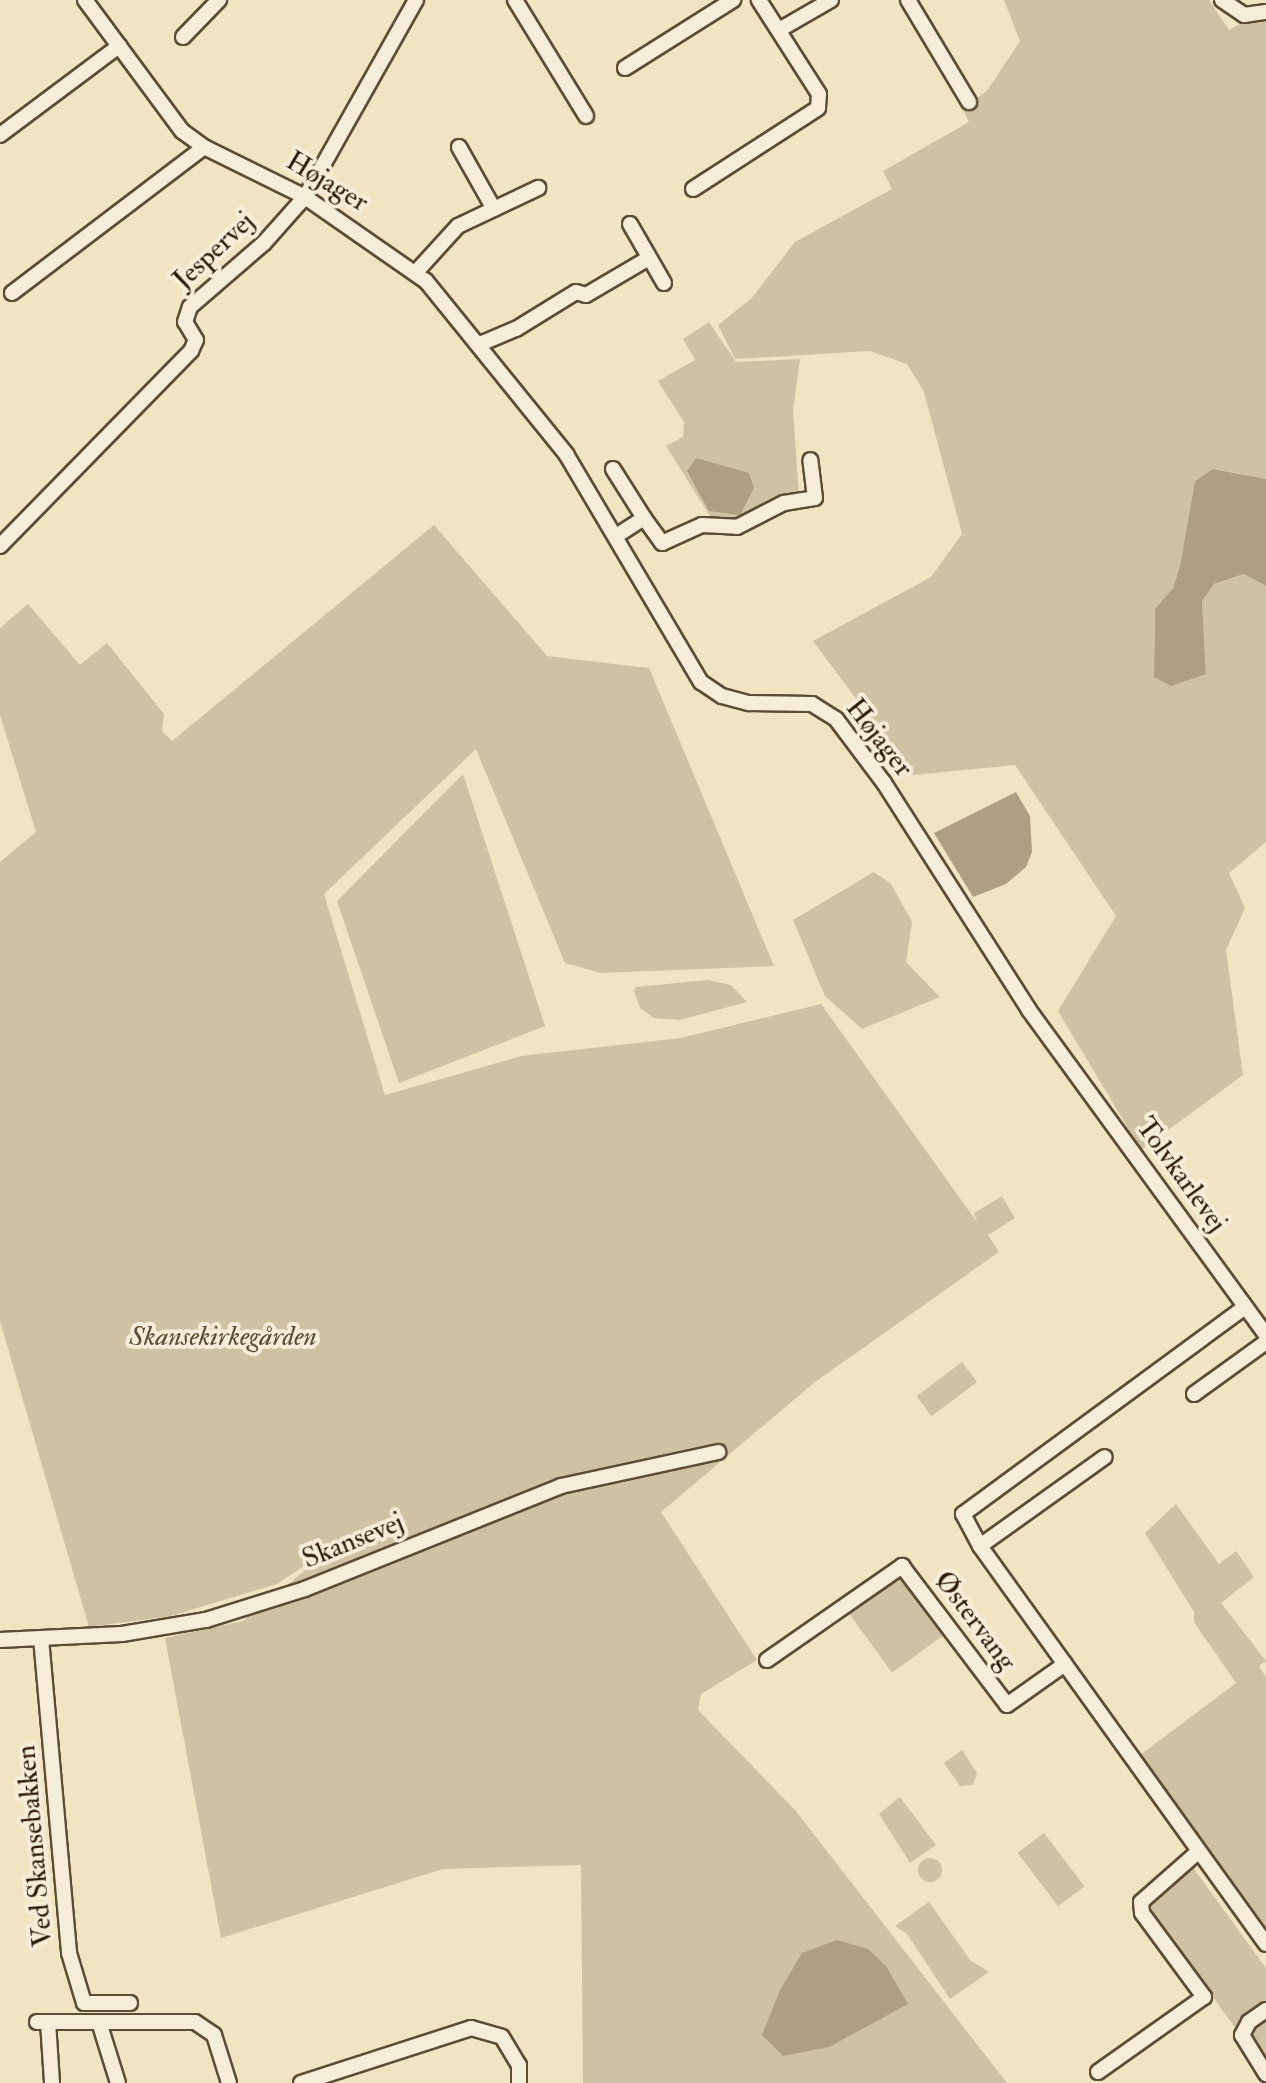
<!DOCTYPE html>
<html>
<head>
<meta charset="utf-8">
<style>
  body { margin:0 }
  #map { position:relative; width:1266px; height:2083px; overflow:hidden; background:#f1e4c3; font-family:"IM FELL Double Pica",serif }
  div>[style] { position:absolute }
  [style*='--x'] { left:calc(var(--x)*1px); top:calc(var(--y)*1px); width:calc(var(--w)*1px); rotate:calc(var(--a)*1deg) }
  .green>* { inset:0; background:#cfc1a3; transform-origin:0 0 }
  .round { border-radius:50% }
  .water>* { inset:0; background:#ae9f82 }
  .roads { filter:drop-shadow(2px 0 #5c4c34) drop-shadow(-2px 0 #5c4c34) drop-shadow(0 2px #5c4c34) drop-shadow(0 -2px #5c4c34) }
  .minor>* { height:14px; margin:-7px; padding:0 7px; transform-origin:7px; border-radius:7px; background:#f6edd8 }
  span { translate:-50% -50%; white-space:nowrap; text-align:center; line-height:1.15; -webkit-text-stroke:8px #f6edd8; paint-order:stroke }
  .street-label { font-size:28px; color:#2b1905 }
  .park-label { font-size:28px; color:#5c4b34; font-style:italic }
</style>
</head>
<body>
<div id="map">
  <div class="green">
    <div style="clip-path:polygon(1004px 0,1209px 0,1229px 30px,1266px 10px,1266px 479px,1214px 469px,1195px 481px,1180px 566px,1173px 588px,1155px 609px,1154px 677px,1206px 674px,1202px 601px,1214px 584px,1245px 574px,1266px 586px,1266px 842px,1229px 873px,1245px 908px,1226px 950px,1243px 1075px,1141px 1150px,1058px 1011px,1116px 916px,1015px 765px,913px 775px,813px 641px,931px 577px,962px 534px,924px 392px,907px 364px,870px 351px,735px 359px,718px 325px,751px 299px,795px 242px,892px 189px,883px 171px,969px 122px,962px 108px,987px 91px,1020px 41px)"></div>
    <div style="clip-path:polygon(709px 322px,736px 362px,800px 359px,793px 411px,799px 496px,735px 524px,715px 524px,666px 446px,683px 437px,684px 422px,658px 381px,695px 360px,683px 339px)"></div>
    <div style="clip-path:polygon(434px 525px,547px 656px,649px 668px,774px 966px,601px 973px,565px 963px,476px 749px,324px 894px,385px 1095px,521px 1056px,681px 1038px,821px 1004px,977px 1222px,974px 1213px,1002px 1196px,1015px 1218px,988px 1235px,999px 1252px,815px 1382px,661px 1512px,757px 1660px,701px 1694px,698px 1710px,795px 1810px,1007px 2083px,583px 2083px,581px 1865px,443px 1869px,221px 1938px,165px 1638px,243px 1621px,341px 1541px,277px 1584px,171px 1616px,89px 1627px,0 1321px,0 862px,36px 832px,0 715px,0 628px,28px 604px,80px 665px,107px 643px,164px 714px,162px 731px,172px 741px)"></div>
    <div style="clip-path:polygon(463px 774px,545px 1026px,399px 1083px,337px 901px)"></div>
    <div style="clip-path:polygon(874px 872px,891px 884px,912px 922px,906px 962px,940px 997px,862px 1029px,825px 996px,793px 920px)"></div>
    <div style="clip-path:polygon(708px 980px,731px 985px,747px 1002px,680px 1020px,654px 1018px,640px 1008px,634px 991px,636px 987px)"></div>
    <div style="left:962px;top:1362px;width:25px;height:57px;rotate:53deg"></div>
    <div style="clip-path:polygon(1176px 1504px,1219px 1564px,1236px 1551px,1254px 1577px,1221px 1603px,1266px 1661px,1259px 1666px,1266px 1677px,1266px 1928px,1140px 1755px,1236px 1683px,1194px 1622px,1194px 1612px,1145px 1533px)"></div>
    <div style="left:898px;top:1572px;width:78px;height:64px;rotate:54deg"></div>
    <div style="clip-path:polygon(962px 1750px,977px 1773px,973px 1785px,960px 1786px,944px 1763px)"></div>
    <div style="clip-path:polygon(900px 1797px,936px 1845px,910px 1863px,879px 1814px)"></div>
    <div style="left:1044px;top:1833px;width:67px;height:33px;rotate:53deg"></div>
    <div class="round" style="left:918px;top:1858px;width:24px;height:24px"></div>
    <div style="clip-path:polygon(1194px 1869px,1266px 1968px,1266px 2070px,1145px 1904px)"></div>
    <div style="clip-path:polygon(929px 1902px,970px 1960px,989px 1972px,950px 1999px,907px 1934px,895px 1926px)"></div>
  </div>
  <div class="water">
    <div style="clip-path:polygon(696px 458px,749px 473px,754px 488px,740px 515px,709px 511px,687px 471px)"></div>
    <div style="clip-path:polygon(1213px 469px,1266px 479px,1266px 586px,1244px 574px,1214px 584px,1202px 601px,1206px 674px,1171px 686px,1154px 677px,1155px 609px,1173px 588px,1180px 566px,1195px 481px)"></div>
    <div style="clip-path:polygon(1016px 792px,1030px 816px,1032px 852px,1026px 867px,1006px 884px,973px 897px,934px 833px)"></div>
    <div style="clip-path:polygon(837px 1940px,868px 1949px,886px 1966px,908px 2004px,829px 2047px,783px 2056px,762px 2035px,780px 1990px,802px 1953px)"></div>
  </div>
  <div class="roads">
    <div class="minor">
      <div style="--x:85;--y:0;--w:163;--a:53.5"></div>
      <div style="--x:182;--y:131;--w:27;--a:36"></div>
      <div style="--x:204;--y:147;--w:113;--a:26.3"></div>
      <div style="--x:305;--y:197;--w:147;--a:34.8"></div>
      <div style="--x:426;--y:281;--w:223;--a:51"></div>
      <div style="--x:566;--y:454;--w:265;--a:59.4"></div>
      <div style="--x:701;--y:682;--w:25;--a:34"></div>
      <div style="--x:722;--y:696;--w:28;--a:15"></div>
      <div style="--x:749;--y:703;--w:63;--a:0.9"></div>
      <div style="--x:812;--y:704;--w:28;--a:32"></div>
      <div style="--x:836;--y:719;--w:80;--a:53.1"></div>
      <div style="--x:884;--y:783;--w:269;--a:57.4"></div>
      <div style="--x:1029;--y:1010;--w:402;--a:53.9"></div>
      <div style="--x:515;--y:0;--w:136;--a:58.5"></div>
      <div style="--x:908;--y:0;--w:119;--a:59.1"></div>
      <div style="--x:1222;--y:0;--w:27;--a:34"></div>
      <div style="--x:1244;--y:15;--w:22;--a:-8"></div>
      <div style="--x:779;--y:30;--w:60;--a:-30"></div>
      <div style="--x:183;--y:37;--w:52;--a:-45.8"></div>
      <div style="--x:625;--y:68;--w:128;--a:-32.2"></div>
      <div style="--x:0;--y:135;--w:149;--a:-36.8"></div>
      <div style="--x:459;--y:147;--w:71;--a:60.6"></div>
      <div style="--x:693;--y:189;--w:149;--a:-32.9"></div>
      <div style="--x:818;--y:108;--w:14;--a:-86"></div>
      <div style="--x:819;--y:94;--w:112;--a:-122.6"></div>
      <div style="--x:630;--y:224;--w:68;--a:60"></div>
      <div style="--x:417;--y:271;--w:61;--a:-47.7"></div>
      <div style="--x:458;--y:226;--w:89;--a:-25.4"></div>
      <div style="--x:12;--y:293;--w:241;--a:-37.2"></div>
      <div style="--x:480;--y:344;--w:39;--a:-23"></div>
      <div style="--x:516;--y:329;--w:70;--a:-31.7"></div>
      <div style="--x:576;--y:292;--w:10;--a:17"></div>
      <div style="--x:586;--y:295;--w:73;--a:-30.4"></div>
      <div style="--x:613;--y:469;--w:58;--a:57.7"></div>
      <div style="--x:644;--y:518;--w:33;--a:147"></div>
      <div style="--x:644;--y:518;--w:31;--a:54"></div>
      <div style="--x:662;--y:543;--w:44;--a:-24.2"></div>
      <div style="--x:702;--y:525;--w:35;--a:3"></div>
      <div style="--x:737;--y:527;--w:53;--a:-27.1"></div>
      <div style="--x:784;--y:503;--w:31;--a:-9"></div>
      <div style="--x:815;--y:498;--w:38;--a:-97"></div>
      <div style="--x:0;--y:546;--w:273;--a:-45.6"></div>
      <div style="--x:191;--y:351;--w:12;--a:-66"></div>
      <div style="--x:196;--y:340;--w:21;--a:-121"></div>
      <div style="--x:185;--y:322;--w:16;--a:-72"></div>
      <div style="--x:190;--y:307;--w:98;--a:-40.9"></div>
      <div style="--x:264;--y:243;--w:62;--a:-48.3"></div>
      <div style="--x:305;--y:197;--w:226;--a:-60.6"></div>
      <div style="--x:1245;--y:1307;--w:350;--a:143.7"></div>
      <div style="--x:963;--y:1514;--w:36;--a:62"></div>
      <div style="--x:980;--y:1546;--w:490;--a:54.3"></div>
      <div style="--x:1194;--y:1394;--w:89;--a:-35.8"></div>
      <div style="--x:980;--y:1546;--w:153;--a:-35.5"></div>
      <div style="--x:41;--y:1638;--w:316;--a:84.9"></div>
      <div style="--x:69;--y:1953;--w:52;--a:73.3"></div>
      <div style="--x:84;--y:2003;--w:46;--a:0"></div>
      <div style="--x:0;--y:1640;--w:122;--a:-2.8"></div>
      <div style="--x:122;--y:1634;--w:85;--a:-9.5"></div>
      <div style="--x:206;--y:1620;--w:104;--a:-17.4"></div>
      <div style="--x:305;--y:1589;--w:276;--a:-21.9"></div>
      <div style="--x:561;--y:1486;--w:161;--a:-12.2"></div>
      <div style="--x:767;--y:1660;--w:165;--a:-34.8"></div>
      <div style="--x:902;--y:1566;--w:174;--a:52.9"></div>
      <div style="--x:1007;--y:1705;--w:71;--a:-35.3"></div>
      <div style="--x:1266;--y:2010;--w:21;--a:145"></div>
      <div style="--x:1249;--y:2022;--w:15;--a:118"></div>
      <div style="--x:1242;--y:2035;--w:46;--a:58.4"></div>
      <div style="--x:37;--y:2022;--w:158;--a:0"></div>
      <div style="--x:195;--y:2022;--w:23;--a:34"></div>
      <div style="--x:214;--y:2035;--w:50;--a:72.6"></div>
      <div style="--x:48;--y:2022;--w:61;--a:86.2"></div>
      <div style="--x:99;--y:2022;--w:64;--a:72.7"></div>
      <div style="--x:1098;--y:2072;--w:130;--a:-35.3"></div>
      <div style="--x:1204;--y:1997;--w:104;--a:-126.4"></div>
      <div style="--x:1142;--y:1913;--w:11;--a:-95"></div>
      <div style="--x:1141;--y:1902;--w:76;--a:-41.3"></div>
      <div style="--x:301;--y:2083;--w:179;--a:-17.9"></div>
      <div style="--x:471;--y:2028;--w:32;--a:16"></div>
      <div style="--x:502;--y:2037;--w:33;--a:59"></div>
      <div style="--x:519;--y:2065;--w:18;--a:90"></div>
    </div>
  </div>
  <div class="street-label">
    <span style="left:327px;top:182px;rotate:31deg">Højager</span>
    <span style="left:214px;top:251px;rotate:-43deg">Jespervej</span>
    <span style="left:879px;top:738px;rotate:52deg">Højager</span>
    <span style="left:1181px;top:1175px;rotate:54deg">Tolvkarlevej</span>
    <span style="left:353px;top:1541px;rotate:-22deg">Skansevej</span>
    <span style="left:975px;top:1621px;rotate:53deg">Østervang</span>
    <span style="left:35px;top:1846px;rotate:-95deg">Ved Skansebakken</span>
  </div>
  <div class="park-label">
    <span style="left:223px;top:1337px">Skansekirkegården</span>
  </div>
</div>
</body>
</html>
